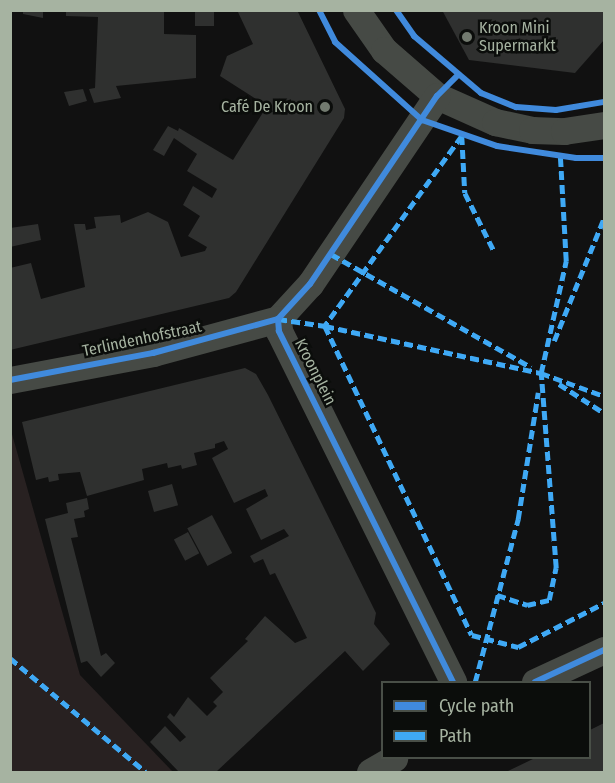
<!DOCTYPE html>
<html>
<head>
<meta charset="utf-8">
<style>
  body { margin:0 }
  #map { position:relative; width:615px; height:783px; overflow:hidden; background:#111; font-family:"Fira Sans Condensed",sans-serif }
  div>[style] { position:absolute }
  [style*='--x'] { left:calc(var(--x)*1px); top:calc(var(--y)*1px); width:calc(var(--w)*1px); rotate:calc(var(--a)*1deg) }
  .green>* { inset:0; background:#282121 }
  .building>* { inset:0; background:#2f302f; transform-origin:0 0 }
  .minor>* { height:27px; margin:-13.5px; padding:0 13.5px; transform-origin:13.5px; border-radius:13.5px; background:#464a45 }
  .quiet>* { height:4.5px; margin-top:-2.25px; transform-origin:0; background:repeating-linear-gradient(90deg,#3fa9f5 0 9px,transparent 0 13.5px) }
  .cycleway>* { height:6px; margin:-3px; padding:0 3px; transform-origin:3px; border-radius:3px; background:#408adc }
  .dots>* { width:16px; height:16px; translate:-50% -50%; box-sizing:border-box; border:3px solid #0b0d0b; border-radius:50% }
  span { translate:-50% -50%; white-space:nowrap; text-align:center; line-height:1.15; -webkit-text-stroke:5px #0b0d0b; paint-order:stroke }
  .poi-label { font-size:16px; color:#a6b3a1 }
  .left { translate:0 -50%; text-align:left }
  .right { translate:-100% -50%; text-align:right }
  .street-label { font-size:16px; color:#a6b3a1 }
  .frame { position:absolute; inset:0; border:12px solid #a6b3a1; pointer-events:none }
  .legend { position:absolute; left:381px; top:681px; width:210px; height:78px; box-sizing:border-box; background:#0b0d0b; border:2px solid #494f47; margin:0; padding:8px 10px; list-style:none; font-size:18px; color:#a6b3a1 }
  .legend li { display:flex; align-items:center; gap:12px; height:30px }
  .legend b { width:30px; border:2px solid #494f47 }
</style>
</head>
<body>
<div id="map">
  <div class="green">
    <div style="clip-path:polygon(10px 427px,80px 675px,173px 772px,11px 772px)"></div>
  </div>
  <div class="building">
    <div style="clip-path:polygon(23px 10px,43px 10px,43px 18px,23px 14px)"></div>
    <div style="clip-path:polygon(66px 10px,164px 10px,164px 34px,196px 35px,196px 78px,116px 86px,121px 98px,94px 103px,89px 89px,95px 88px,98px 17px,66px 16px)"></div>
    <div style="left:195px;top:10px;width:19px;height:16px"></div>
    <div style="clip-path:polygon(237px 10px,297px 10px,345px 109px,344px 118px,236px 292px,229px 298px,10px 350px,10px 268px,31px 263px,41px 299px,85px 287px,74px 224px,85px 224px,86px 230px,96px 228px,94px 217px,120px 215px,121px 223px,148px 212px,168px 222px,181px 257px,205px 251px,207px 247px,188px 236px,200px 216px,183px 205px,193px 186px,212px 198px,217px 189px,187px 171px,197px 154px,174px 138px,164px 156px,153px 150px,168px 126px,178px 131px,179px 128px,233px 160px,267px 106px,220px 76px,227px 56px,253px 44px)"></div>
    <div style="clip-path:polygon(442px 10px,604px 10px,604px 40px,575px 73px,469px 60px)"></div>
    <div style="clip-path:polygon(83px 89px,87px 101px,69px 106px,64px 92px)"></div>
    <div style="clip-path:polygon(38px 224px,41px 240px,10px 247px,10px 228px)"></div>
    <div style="clip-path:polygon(245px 368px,256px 374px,268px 395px,376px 613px,374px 624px,390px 644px,363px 671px,345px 651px,216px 772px,179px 772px,150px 742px,165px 726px,180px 742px,186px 737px,167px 717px,170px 713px,174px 717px,188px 697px,207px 716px,217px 706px,213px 702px,223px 692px,210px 678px,248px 641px,245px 639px,265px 616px,295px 643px,307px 638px,275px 573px,270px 575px,263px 559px,254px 563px,250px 556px,289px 536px,284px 529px,261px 540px,246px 509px,268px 496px,265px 489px,234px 503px,212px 458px,228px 449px,224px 441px,215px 444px,215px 448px,194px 453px,197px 465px,182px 469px,181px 465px,168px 468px,167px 463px,142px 469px,144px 480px,87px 496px,80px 472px,58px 474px,59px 480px,49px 482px,48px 477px,36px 480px,22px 422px)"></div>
    <div style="left:172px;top:484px;width:22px;height:25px;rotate:74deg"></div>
    <div style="clip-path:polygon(87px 498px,89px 509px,84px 511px,85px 517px,74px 519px,78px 537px,71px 538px,101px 656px,106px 653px,115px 663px,101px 677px,87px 661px,81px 663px,45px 519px,68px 513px,66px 503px)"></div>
    <div style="left:212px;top:515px;width:43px;height:28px;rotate:62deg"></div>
    <div style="left:188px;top:532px;width:24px;height:16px;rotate:62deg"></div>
    <div style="clip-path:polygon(604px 723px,604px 772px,506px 772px,535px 758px,590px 758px,590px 730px)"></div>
  </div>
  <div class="minor">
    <div style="--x:356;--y:10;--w:49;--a:55"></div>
    <div style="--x:384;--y:50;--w:70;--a:41"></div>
    <div style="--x:437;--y:96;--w:64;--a:24.1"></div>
    <div style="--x:495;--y:122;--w:38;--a:12"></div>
    <div style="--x:532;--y:130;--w:32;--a:2"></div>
    <div style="--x:564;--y:131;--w:40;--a:-8.5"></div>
    <div style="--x:437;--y:96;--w:227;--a:124"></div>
    <div style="--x:310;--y:284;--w:47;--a:132.4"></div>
    <div style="--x:278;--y:319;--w:12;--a:85"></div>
    <div style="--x:279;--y:331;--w:392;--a:63.6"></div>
    <div style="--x:10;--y:380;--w:146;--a:-10.7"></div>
    <div style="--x:153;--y:353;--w:130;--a:-15.2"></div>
    <div style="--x:535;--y:682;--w:76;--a:-24.9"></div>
    <div style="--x:370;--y:772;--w:28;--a:-30"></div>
  </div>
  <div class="quiet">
    <div style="--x:462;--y:136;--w:234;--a:125.8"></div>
    <div style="--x:325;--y:326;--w:342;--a:64.6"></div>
    <div style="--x:472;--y:635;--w:48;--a:14.6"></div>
    <div style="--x:518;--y:647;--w:97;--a:-27.1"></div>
    <div style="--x:462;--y:136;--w:57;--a:87"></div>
    <div style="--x:465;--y:193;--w:65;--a:63.4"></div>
    <div style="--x:331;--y:254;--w:230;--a:29.5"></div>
    <div style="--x:278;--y:319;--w:48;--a:8.5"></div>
    <div style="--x:325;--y:326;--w:221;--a:12.3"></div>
    <div style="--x:541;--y:373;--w:67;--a:20.1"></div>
    <div style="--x:554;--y:341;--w:133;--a:-67.9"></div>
    <div style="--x:559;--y:384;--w:54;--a:32.8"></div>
    <div style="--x:497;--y:595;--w:32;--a:18"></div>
    <div style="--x:527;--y:605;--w:23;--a:-13"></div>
    <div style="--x:549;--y:600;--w:33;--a:-78"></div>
    <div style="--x:556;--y:568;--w:196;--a:-94.4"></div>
    <div style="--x:541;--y:373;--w:115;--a:-77.4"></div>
    <div style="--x:566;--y:261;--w:106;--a:-93.2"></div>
    <div style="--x:10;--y:658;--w:177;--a:40"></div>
    <div style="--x:475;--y:682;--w:169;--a:-75.2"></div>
    <div style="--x:518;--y:519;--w:128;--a:-81"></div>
  </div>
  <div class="cycleway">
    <div style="--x:319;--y:10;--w:36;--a:63"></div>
    <div style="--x:335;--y:42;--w:117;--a:41.9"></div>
    <div style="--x:422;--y:120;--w:79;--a:19.1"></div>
    <div style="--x:497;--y:146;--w:80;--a:8.6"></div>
    <div style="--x:576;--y:158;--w:28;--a:0"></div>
    <div style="--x:396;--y:10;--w:32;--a:55"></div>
    <div style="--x:414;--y:36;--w:88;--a:40.4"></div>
    <div style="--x:481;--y:93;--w:38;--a:22"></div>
    <div style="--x:516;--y:107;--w:40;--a:4.3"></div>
    <div style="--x:556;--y:110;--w:49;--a:-9.5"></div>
    <div style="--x:10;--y:380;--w:146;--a:-10.7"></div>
    <div style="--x:153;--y:353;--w:130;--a:-15.2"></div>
    <div style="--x:453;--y:682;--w:392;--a:-116.4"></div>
    <div style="--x:279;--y:331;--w:12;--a:-95"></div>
    <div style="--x:278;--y:319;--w:47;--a:-47.6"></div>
    <div style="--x:310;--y:284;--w:227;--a:-56"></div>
    <div style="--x:437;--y:96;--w:28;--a:-45"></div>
    <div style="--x:535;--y:682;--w:76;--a:-24.9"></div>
  </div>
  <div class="dots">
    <div style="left:467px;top:37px;background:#727a6f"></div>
    <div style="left:325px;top:107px;background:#727a6f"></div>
  </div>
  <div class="poi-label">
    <span class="left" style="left:479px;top:37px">Kroon Mini<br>Supermarkt</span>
    <span class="right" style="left:313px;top:107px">Café De Kroon</span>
  </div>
  <div class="street-label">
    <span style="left:142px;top:339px;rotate:-12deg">Terlindenhofstraat</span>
    <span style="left:315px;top:372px;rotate:63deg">Kroonplein</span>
  </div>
  <div class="frame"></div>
  <ul class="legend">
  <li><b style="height:8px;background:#408adc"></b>Cycle path</li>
  <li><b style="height:8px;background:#3fa9f5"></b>Path</li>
  </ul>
</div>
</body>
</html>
